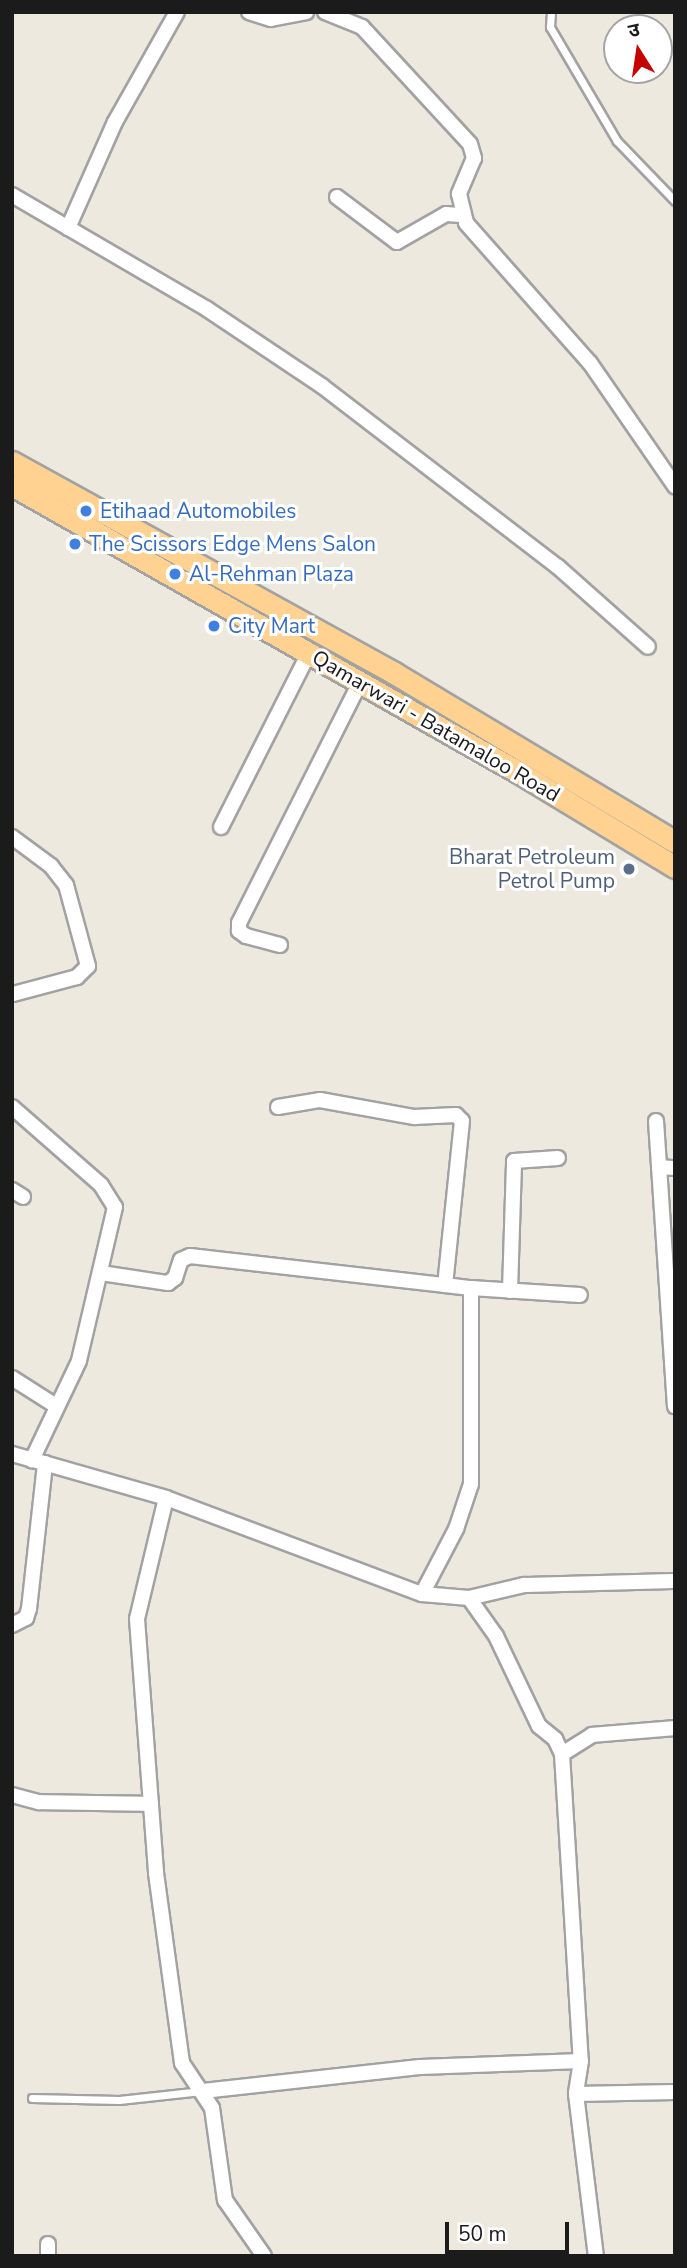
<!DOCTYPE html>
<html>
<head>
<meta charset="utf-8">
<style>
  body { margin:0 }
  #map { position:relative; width:687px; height:2268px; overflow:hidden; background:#ede9df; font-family:"Nunito Sans","Noto Sans Devanagari",sans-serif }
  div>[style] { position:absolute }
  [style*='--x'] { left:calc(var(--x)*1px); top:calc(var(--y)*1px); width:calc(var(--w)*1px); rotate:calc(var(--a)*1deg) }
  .roads { filter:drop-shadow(2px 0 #a2a2a2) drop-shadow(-2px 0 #a2a2a2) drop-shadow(0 2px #a2a2a2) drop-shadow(0 -2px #a2a2a2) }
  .service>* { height:7px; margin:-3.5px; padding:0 3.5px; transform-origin:3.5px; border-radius:3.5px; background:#fff }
  .minor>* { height:14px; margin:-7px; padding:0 7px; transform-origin:7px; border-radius:7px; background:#fff }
  .primary>* { height:21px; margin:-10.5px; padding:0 10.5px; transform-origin:10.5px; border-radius:10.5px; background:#ffd292 }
  .dots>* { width:19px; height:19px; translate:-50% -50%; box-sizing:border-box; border:4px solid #fff; border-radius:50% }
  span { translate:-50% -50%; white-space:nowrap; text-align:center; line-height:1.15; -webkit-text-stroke:6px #fff; paint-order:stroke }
  .shop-label { font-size:21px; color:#366cbe }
  .left { translate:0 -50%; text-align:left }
  .street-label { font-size:21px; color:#1b1b1b }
  .service-label { font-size:21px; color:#4e5e75 }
  .right { translate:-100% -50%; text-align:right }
  .frame { position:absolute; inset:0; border:14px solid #1b1b1b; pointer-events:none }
  .north { position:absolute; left:603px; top:14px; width:70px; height:70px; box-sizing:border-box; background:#fff; border:2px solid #a4a4a4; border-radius:50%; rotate:348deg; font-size:19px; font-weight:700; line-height:28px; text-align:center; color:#1b1b1b }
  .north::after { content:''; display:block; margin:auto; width:24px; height:32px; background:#c50300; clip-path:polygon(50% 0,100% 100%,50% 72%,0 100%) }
  .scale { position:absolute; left:445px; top:2222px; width:124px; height:32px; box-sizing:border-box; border:4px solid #1b1b1b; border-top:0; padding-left:9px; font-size:21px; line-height:24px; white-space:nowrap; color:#1b1b1b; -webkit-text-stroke:5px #fff; paint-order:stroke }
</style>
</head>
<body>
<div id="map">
  <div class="roads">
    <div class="service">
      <div style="--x:551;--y:12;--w:15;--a:94"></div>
      <div style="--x:550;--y:27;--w:132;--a:59.6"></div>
      <div style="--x:617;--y:141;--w:83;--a:46"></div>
      <div style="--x:32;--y:2098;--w:87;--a:1.3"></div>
      <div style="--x:119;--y:2100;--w:83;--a:-6.2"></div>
    </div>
    <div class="minor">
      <div style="--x:249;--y:12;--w:23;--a:18"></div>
      <div style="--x:271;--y:19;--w:36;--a:-11"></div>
      <div style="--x:325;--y:12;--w:40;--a:22"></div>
      <div style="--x:362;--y:27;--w:159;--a:47.3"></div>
      <div style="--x:470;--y:144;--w:15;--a:74"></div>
      <div style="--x:474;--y:158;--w:39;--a:113"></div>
      <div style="--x:459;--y:194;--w:30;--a:76"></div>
      <div style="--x:466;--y:223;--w:187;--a:48.5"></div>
      <div style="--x:590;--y:363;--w:150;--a:55.4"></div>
      <div style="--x:12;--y:195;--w:226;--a:30.3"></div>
      <div style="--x:207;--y:309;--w:138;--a:33.8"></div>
      <div style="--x:322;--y:386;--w:297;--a:37.5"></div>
      <div style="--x:558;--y:567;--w:120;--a:41.6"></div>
      <div style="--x:337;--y:197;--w:75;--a:36.9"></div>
      <div style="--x:397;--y:242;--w:56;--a:-29.7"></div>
      <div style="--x:446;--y:214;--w:16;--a:4"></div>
      <div style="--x:68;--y:228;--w:116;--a:-66.1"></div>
      <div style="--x:115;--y:122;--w:126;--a:-60.6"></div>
      <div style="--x:221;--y:827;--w:195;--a:-63.2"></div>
      <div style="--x:12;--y:837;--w:49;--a:36.6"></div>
      <div style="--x:51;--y:866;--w:24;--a:52"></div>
      <div style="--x:66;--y:885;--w:84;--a:74.8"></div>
      <div style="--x:88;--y:966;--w:16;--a:135"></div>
      <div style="--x:77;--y:977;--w:66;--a:165.1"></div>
      <div style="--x:280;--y:945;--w:35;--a:-165"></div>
      <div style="--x:246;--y:936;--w:9;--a:-144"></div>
      <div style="--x:239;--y:931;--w:8;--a:-90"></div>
      <div style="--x:239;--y:923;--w:270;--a:-63.3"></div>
      <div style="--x:12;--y:1107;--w:118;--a:41.2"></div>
      <div style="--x:101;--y:1185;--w:26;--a:58"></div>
      <div style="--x:115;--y:1207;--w:158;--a:103.2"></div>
      <div style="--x:79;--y:1361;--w:110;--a:115.4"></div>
      <div style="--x:278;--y:1107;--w:43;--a:-9.5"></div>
      <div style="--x:320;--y:1100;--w:96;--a:10.3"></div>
      <div style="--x:414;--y:1117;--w:42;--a:-2.7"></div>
      <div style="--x:456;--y:1115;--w:8;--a:45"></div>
      <div style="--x:462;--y:1121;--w:165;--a:95.9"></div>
      <div style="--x:445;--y:1285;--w:26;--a:7"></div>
      <div style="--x:471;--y:1288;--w:196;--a:90"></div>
      <div style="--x:471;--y:1484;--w:47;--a:108.4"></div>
      <div style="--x:456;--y:1529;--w:73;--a:117.6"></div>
      <div style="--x:656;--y:1121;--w:286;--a:86.2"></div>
      <div style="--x:659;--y:1167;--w:16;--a:4"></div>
      <div style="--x:12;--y:1190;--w:13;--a:32"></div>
      <div style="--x:101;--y:1273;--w:68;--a:8.5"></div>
      <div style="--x:168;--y:1283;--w:9;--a:-36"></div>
      <div style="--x:175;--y:1278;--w:19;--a:-72"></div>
      <div style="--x:181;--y:1260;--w:10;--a:-24"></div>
      <div style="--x:190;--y:1256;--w:257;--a:6.5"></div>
      <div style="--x:471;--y:1288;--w:109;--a:3.7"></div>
      <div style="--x:510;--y:1291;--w:130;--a:-88.2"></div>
      <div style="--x:514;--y:1161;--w:44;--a:-3.9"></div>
      <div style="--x:12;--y:1378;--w:52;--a:32.5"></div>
      <div style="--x:12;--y:1454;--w:160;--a:15.9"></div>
      <div style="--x:166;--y:1498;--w:273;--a:20.6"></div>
      <div style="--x:422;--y:1594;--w:47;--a:4.9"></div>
      <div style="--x:469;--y:1598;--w:47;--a:54.6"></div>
      <div style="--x:496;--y:1636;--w:100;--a:64.5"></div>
      <div style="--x:539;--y:1726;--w:21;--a:39"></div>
      <div style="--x:555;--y:1739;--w:17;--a:65"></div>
      <div style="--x:562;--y:1754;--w:308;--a:86.5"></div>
      <div style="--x:581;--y:2061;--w:33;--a:99"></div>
      <div style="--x:576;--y:2094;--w:163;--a:83"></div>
      <div style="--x:166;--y:1498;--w:124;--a:103.5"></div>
      <div style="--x:137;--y:1619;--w:255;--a:85.7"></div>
      <div style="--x:156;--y:1873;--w:192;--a:82.2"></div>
      <div style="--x:182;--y:2063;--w:54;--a:56.3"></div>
      <div style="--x:212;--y:2108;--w:93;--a:82"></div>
      <div style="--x:225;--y:2200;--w:68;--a:55.1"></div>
      <div style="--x:469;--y:1598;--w:57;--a:-13.3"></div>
      <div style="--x:524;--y:1585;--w:151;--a:-1.5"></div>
      <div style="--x:12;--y:1625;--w:16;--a:-27"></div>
      <div style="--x:26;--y:1618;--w:9;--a:-72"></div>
      <div style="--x:29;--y:1609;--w:147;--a:-83.7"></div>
      <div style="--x:562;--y:1754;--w:36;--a:-32"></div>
      <div style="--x:592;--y:1735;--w:83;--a:-4.8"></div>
      <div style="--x:12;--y:1795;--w:28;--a:15"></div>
      <div style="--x:39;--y:1802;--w:112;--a:1"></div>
      <div style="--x:203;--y:2091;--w:218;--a:-6.3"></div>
      <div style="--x:420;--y:2067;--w:161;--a:-2.1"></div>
      <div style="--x:576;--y:2094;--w:99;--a:-1.2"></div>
      <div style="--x:48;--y:2244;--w:12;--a:90"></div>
    </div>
    <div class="primary">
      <div style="--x:12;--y:462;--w:436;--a:28.9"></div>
      <div style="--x:394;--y:673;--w:328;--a:31"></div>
      <div style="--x:12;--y:485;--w:582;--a:29.56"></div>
      <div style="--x:518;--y:772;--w:184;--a:31.2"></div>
    </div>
  </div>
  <div class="dots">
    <div style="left:86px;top:511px;background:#3f7fe0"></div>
    <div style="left:75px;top:544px;background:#3f7fe0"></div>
    <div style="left:175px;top:574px;background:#3f7fe0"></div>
    <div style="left:214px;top:626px;background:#3f7fe0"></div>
    <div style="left:629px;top:869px;background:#5c6f8a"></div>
  </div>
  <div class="shop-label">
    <span class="left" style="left:100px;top:511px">Etihaad Automobiles</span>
    <span class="left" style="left:89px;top:544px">The Scissors Edge Mens Salon</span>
    <span class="left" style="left:189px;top:574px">Al-Rehman Plaza</span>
    <span class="left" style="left:228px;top:626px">City Mart</span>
  </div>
  <div class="street-label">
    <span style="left:436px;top:726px;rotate:30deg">Qamarwari - Batamaloo Road</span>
  </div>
  <div class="service-label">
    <span class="right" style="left:615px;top:869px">Bharat Petroleum<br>Petrol Pump</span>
  </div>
  <div class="frame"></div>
  <div class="north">उ</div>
  <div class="scale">50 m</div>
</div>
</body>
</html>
